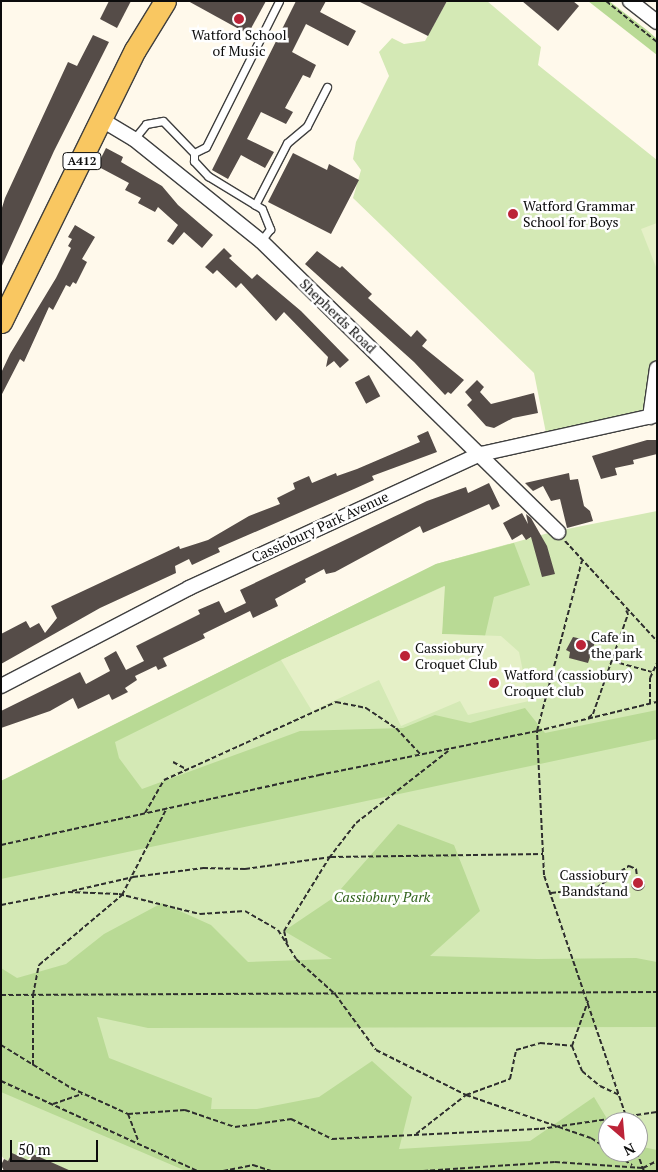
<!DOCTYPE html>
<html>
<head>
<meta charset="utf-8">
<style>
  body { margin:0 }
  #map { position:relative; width:658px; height:1172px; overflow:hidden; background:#fff9eb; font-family:"PT Serif",serif }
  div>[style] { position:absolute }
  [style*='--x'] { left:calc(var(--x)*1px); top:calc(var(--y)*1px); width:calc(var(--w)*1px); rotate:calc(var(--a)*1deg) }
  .green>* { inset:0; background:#d4e9b5 }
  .forest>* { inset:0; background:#b9da95 }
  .pitch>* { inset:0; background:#e5f0c7 }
  .building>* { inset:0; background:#554c48; transform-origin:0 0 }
  .round { border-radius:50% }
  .path>* { height:2px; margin-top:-1px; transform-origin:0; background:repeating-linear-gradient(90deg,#2e2e2e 0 5px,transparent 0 7.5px) }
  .roads { filter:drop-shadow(1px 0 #3f3f3f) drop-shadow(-1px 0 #3f3f3f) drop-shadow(0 1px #3f3f3f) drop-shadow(0 -1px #3f3f3f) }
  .lane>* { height:7px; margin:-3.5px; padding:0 3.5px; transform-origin:3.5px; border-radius:3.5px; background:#fff }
  .street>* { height:14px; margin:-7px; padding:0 7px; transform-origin:7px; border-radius:7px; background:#fff }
  .primary>* { height:21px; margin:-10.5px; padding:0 10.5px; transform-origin:10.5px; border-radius:10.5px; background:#f9c761 }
  .dots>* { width:14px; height:14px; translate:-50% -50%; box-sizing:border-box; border:2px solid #fff; border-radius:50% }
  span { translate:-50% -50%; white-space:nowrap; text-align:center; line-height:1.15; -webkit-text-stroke:5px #fff; paint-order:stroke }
  .shield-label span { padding:1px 4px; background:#fff; border:1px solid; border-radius:4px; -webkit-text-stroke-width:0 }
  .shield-label { font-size:12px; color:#0c0c0c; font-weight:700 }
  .poi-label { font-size:14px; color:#0c0c0c }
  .left { translate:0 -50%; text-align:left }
  .right { translate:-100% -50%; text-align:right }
  .street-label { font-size:14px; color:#0c0c0c }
  .park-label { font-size:14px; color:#31631d; font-style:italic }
  .frame { position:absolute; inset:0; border:2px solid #0c0c0c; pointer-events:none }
  .north { position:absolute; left:598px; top:1112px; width:50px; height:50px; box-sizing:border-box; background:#fff; border:1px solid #9e9e9e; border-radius:50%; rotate:153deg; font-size:14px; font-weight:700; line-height:20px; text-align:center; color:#0c0c0c }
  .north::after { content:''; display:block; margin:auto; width:18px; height:22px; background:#bc2438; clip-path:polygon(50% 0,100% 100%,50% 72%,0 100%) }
  .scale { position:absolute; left:10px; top:1140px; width:88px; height:22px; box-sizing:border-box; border:2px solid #0c0c0c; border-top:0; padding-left:6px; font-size:15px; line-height:18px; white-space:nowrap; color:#0c0c0c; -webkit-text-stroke:4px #fff; paint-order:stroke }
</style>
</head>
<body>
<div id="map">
  <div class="green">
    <div style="clip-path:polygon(447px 1px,487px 1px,541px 47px,538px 65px,657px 160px,657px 357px,648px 409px,546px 433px,534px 373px,353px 198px,361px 170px,353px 159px,356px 142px,389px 76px,379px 52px,392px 38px,404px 44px,425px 41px)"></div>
    <div style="clip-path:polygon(evenodd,657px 511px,657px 1171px,70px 1171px,33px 1154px,26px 1162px,12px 1153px,8px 1161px,4px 1159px,1px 1155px,1px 781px,436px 564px,552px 532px,657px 511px,608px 1122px,638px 1122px,638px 1152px,608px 1152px,608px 1122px)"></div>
  </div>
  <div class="forest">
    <div style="clip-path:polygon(588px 1px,609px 1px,648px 31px,657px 39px,657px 55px)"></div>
    <div style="clip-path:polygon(514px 543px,530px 585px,494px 597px,485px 636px,442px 634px,444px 586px,281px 660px,115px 742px,119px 758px,142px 789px,300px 731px,403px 728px,435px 715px,470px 723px,525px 708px,545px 733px,657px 710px,657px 739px,1px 879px,1px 781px,436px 564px)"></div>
    <div style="clip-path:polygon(398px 824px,454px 845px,480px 911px,430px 956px,537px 959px,636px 958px,657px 962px,657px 1027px,148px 1028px,97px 1017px,109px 1058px,212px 1098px,211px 1109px,257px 1109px,319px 1097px,372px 1061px,412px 1097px,399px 1149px,530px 1141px,594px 1097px,609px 1122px,608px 1152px,638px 1152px,638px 1146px,657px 1150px,657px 1171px,186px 1171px,1px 1092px,1px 968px,17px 978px,66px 964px,104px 934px,162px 903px,211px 925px,248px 962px,332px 959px,284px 931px,333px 898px)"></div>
  </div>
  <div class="pitch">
    <div style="clip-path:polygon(657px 223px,657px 267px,656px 267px,641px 229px)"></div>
    <div style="clip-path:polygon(445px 586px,442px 634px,501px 636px,519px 652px,529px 701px,468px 715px,460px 701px,401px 726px,379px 680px,312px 711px,281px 660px)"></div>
  </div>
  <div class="building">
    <div style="clip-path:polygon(109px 1px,131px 1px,117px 28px,100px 19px)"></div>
    <div style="clip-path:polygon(188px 1px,266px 1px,248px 34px)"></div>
    <div style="clip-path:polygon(296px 1px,326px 1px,320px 12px,356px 31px,348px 46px,306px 24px,292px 52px,316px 65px,310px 78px,303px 75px,285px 108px,293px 112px,286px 124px,261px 112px,247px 139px,274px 152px,265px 168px,241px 155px,228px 179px,212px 170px)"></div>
    <div style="clip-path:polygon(358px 1px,447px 1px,428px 36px)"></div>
    <div style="clip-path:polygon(522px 1px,573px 1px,579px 6px,558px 31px)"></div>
    <div style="clip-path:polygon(93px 35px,109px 42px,54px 151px,1px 268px,1px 211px,5px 198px,68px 62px,77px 66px)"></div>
    <div style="clip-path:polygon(106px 148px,123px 157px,121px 162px,162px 186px,178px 205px,213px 235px,202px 248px,184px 232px,173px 245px,167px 241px,178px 225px,158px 207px,155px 212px,138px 203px,141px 198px,125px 190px,129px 183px,97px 166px)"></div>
    <div style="clip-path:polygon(293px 153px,327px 170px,329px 164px,359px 180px,331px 234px,268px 202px)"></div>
    <div style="clip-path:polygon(75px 225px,95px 237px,82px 259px,87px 262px,76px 284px,73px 282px,70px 287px,66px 285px,53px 310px,49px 307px,24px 362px,20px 359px,1px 396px,1px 373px,10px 354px,56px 278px,71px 248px,68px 246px,72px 239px,68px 237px)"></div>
    <div style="clip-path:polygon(224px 248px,232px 256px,229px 258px,252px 279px,257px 274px,301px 311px,349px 360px,340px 368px,334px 361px,326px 367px,328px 357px,284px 312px,276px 321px,241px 283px,236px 288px,217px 270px,213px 274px,205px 267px)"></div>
    <div style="clip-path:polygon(317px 251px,340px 268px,342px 266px,372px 294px,368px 298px,411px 337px,417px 330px,427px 340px,422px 346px,464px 380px,451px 394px,448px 392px,445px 395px,414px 362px,305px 264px)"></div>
    <div style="left:369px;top:375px;width:24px;height:16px;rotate:62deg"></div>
    <div style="clip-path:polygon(477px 380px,484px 387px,480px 392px,491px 404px,534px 393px,538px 413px,513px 418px,494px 428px,486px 426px,467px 405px,472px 400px,465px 392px)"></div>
    <div style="clip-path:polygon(428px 431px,437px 452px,372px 476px,374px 480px,354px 489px,218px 548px,220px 552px,209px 557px,192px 565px,189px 559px,175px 566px,176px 573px,100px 608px,1px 664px,1px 634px,26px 621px,30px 628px,39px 623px,45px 633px,57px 618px,51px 606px,179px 546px,180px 549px,208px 540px,249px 516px,280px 504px,277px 498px,295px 489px,293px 483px,309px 476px,312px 483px,336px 473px,337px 476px,357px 469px,420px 442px,417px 436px)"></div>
    <div style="clip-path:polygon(647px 440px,657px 440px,657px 454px,633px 460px,634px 464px,615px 468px,617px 475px,601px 479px,592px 456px)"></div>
    <div style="clip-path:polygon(569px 473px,570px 480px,578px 479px,584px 506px,590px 511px,593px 521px,567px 528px,560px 499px,551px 501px,543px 486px,533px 491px,525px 483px)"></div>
    <div style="clip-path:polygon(489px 483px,500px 506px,492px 510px,489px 504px,423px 533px,420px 526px,335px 572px,326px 574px,324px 569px,305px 579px,306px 582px,275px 599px,278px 606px,253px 618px,250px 611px,203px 634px,205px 638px,163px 658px,167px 666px,158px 670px,156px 666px,135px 676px,137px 680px,125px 688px,128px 692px,112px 700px,109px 694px,78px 709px,73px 698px,50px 711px,1px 728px,1px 711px,80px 672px,86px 684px,110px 671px,104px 658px,116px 651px,126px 670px,144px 661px,136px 646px,200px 614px,198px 610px,219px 601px,225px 613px,246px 603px,240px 590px,427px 501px,466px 487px,468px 493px)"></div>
    <div style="clip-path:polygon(522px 513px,528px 524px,526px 514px,531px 518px,547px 546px,555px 574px,542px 577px,531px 537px,526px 540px,522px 534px,512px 540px,503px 523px)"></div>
    <div style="clip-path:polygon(573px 637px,595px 642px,588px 663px,569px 658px,570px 652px,566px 650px)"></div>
    <div class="round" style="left:631px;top:877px;width:14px;height:14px"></div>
    <div style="clip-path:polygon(12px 1153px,30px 1161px,33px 1154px,71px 1171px,4px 1171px,1px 1165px,4px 1159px,8px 1161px)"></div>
  </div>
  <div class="path">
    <div style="--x:606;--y:1;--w:65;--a:38.8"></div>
    <div style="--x:565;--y:541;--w:136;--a:47.4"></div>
    <div style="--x:612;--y:661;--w:41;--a:15.4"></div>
    <div style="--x:650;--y:704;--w:26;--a:-90"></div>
    <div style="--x:650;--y:678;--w:17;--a:-65"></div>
    <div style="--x:588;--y:718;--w:6;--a:-39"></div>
    <div style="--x:593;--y:714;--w:106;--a:-70.7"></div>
    <div style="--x:628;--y:614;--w:4;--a:-117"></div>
    <div style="--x:173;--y:762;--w:15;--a:28"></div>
    <div style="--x:145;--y:813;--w:38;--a:-60"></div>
    <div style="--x:164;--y:780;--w:189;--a:-24.4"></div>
    <div style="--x:336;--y:702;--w:31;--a:11"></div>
    <div style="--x:366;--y:708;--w:36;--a:34"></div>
    <div style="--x:396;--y:728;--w:37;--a:47"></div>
    <div style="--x:1;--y:845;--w:326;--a:-12.4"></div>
    <div style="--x:319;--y:775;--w:222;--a:-11.4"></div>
    <div style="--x:537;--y:731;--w:176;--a:-75.2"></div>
    <div style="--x:72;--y:891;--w:63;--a:-12.9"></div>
    <div style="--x:133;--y:877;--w:71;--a:-7.3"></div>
    <div style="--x:203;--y:868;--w:42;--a:1.4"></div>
    <div style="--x:245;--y:869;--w:87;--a:-7.9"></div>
    <div style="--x:331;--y:857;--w:212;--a:-0.8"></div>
    <div style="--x:68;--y:892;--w:51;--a:2.2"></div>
    <div style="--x:119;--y:894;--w:83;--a:13.9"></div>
    <div style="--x:200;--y:914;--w:45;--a:-3.8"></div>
    <div style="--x:245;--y:911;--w:38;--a:30"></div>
    <div style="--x:278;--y:930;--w:34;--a:58"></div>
    <div style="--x:296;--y:959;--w:52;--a:41.9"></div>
    <div style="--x:335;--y:994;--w:69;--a:53.8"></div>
    <div style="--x:376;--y:1050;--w:101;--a:26.6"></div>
    <div style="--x:466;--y:1095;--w:132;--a:19"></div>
    <div style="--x:591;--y:1138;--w:20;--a:33"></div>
    <div style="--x:551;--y:893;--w:45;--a:-6.3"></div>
    <div style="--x:596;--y:888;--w:40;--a:-34"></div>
    <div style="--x:629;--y:866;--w:8;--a:23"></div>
    <div style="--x:636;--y:869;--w:7;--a:82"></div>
    <div style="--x:1;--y:905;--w:67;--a:-11.1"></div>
    <div style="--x:287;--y:943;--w:12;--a:-104"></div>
    <div style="--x:284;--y:931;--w:86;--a:-58.3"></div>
    <div style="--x:329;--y:858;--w:44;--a:-52.4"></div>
    <div style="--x:356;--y:823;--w:117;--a:-38"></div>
    <div style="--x:1;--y:995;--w:656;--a:-0.26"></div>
    <div style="--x:1;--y:1045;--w:82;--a:31.6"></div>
    <div style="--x:71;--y:1088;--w:63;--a:24.5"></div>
    <div style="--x:128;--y:1114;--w:57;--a:-4"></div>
    <div style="--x:185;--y:1110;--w:53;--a:18.8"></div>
    <div style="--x:235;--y:1127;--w:57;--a:-8.1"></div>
    <div style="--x:291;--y:1119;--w:46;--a:26"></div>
    <div style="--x:332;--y:1139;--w:208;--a:-2.8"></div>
    <div style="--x:540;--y:1129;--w:118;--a:-8.3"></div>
    <div style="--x:572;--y:1046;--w:27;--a:68"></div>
    <div style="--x:582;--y:1071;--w:23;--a:40"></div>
    <div style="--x:600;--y:1086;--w:21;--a:25"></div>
    <div style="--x:33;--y:1065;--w:70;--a:-90"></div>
    <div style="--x:33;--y:995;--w:31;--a:-79"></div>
    <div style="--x:39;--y:965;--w:109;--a:-40.1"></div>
    <div style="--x:122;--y:895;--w:98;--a:-62.7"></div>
    <div style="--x:1;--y:1081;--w:217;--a:24.6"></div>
    <div style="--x:53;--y:1104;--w:31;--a:-19"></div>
    <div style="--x:128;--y:1114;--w:30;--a:69"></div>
    <div style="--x:628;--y:1122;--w:261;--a:-108.8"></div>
    <div style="--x:544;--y:875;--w:144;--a:-92.8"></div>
    <div style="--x:537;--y:731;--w:123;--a:-13.6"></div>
    <div style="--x:416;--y:1134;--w:63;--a:-38"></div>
    <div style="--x:466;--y:1095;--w:47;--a:-20"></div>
    <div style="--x:510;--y:1079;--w:30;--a:-78"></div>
    <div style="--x:516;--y:1050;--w:25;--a:-16"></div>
    <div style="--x:540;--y:1043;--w:32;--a:5"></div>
    <div style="--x:572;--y:1046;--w:48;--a:-70.4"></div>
    <div style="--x:612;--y:1152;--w:24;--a:33"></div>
    <div style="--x:637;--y:1152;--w:20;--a:70"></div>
    <div style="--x:223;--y:1171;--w:31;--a:-11"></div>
    <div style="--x:253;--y:1165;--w:19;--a:18"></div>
    <div style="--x:423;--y:1171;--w:132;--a:-3.9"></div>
    <div style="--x:555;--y:1162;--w:88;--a:3.9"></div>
    <div style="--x:643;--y:1168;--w:16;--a:-27"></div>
  </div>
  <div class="roads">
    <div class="lane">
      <div style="--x:134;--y:139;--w:19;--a:-51"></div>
      <div style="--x:146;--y:124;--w:17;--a:-10"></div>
      <div style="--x:163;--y:121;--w:45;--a:45.9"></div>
      <div style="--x:194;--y:153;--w:13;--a:-27"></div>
      <div style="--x:206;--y:147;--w:163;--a:-63.4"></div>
      <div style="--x:194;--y:153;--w:8;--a:90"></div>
      <div style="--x:194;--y:161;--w:21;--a:47"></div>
      <div style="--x:208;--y:176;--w:63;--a:31.4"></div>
      <div style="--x:262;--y:209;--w:22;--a:68"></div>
      <div style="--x:270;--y:229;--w:15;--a:127"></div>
      <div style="--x:255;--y:205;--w:70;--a:-62.7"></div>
      <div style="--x:287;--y:143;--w:26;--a:-40"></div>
      <div style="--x:307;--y:126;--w:44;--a:-62.9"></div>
    </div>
    <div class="street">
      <div style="--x:630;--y:1;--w:34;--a:38"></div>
      <div style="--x:102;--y:120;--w:37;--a:31"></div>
      <div style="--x:134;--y:139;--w:163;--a:38.8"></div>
      <div style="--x:261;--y:241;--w:416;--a:44.4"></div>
      <div style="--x:650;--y:417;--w:49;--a:-81.9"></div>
      <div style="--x:1;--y:686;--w:212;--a:-27.5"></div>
      <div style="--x:189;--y:588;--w:321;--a:-24.7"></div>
      <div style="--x:481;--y:454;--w:180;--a:-12.5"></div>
    </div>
    <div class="primary">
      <div style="--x:1;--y:322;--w:303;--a:-63.8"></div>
      <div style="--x:135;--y:50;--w:57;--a:-58.5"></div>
    </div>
  </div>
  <div class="dots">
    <div style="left:239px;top:19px;background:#bc2438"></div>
    <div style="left:513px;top:214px;background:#bc2438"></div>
    <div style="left:581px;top:645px;background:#bc2438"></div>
    <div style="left:405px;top:656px;background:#bc2438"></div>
    <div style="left:494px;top:683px;background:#bc2438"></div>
    <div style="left:638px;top:883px;background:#bc2438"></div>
  </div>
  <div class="shield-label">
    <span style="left:82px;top:161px">A412</span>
  </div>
  <div class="poi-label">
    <span style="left:239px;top:43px">Watford School<br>of Music</span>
    <span class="left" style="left:523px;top:214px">Watford Grammar<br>School for Boys</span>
    <span class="left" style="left:591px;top:645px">Cafe in<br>the park</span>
    <span class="left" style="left:415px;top:656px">Cassiobury<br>Croquet Club</span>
    <span class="left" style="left:504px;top:683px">Watford (cassiobury)<br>Croquet club</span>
    <span class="right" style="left:628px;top:883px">Cassiobury<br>Bandstand</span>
  </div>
  <div class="street-label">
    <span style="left:338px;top:316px;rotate:44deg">Shepherds Road</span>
    <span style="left:320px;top:527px;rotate:-25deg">Cassiobury Park Avenue</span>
  </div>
  <div class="park-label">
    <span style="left:382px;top:897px">Cassiobury Park</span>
  </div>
  <div class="frame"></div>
  <div class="north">N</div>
  <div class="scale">50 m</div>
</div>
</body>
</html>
